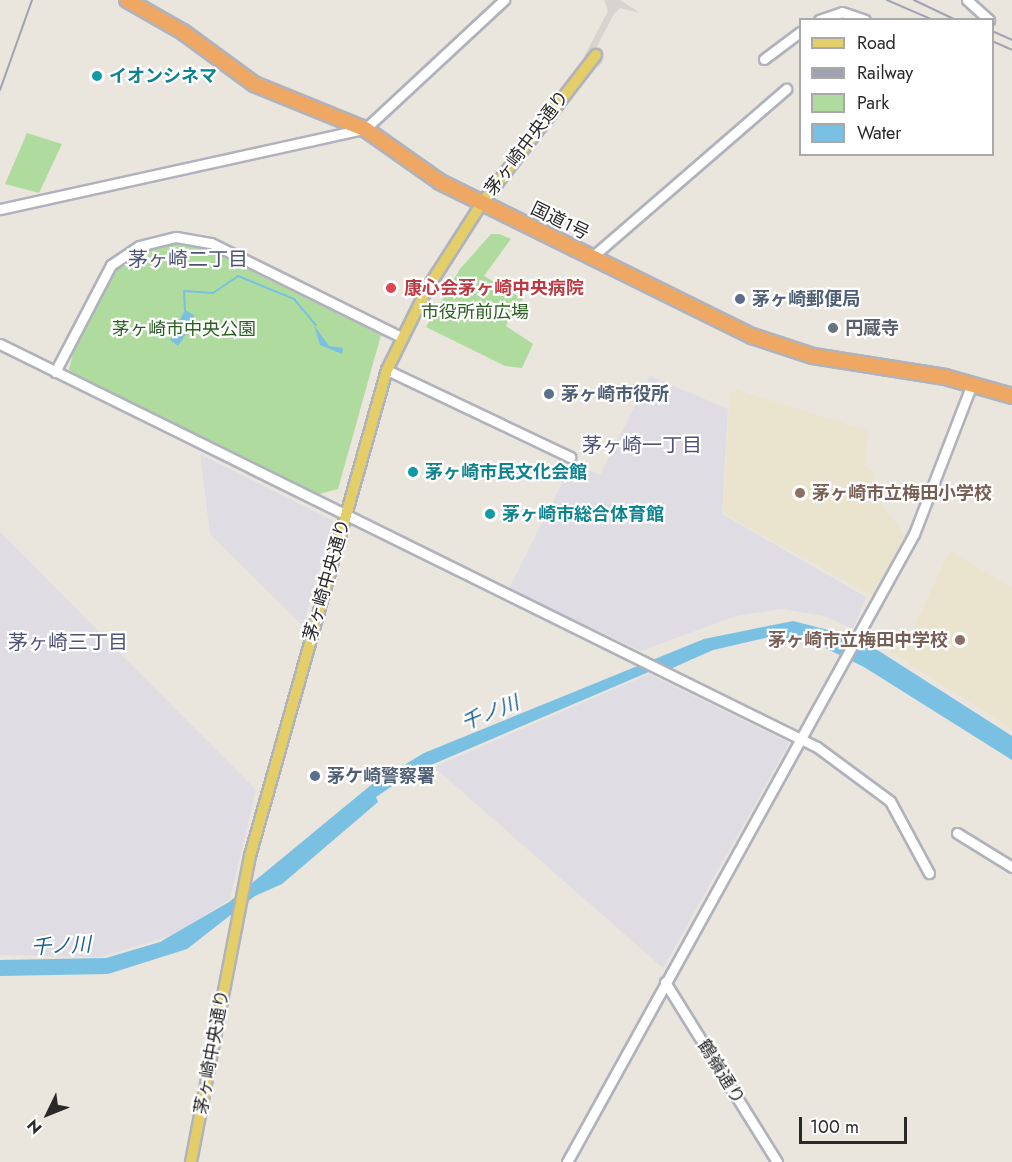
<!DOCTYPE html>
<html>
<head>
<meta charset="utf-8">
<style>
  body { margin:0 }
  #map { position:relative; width:1012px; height:1162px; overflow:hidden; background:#eae5dd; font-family:Jost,"Noto Sans JP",sans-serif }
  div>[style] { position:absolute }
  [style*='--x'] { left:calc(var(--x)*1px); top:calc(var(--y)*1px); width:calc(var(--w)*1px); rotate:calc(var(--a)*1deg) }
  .industrial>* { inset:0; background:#dfdde3 }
  .education>* { inset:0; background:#eae3ce }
  .green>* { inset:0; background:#afdc9e }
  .plaza>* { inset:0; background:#d7d4cf }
  .water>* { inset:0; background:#79c0e3 }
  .stream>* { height:2px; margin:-1px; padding:0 1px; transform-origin:1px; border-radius:1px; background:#79c0e3 }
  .roads { filter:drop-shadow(2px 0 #b0b2bc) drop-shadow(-2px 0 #b0b2bc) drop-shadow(0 2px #b0b2bc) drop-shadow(0 -2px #b0b2bc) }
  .minor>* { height:9px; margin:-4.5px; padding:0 4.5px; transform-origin:4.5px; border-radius:4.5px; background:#fff }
  .major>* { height:10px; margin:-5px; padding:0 5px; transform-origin:5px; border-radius:5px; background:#e3ce69 }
  .highway>* { height:14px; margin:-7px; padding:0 7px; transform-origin:7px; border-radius:7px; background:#efa863 }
  .rail>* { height:2px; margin:-1px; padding:0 1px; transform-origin:1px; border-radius:1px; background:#a0a2b2 }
  .dots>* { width:16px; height:16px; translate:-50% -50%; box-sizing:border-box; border:3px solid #fff; border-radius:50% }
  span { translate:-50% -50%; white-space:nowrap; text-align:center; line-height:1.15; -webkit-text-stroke:4.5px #fff; paint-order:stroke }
  .culture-label { font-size:18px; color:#0d838f; font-weight:700 }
  .left { translate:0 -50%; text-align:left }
  .street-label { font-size:18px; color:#292929 }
  .health-label { font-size:18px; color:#be3a42; font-weight:700 }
  .service-label { font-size:18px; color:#4e5e75; font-weight:700 }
  .park-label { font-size:18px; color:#2a5f21 }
  .worship-label { font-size:18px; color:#5b616d; font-weight:700 }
  .education-label { font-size:18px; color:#785e54; font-weight:700 }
  .right { translate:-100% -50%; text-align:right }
  .neighbourhood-label { font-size:20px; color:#4e5376 }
  .water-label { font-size:20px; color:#1a5f8d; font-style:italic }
  .legend { position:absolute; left:799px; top:18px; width:195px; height:138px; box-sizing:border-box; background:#fff; border:2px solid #a9a9a9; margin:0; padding:8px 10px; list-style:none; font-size:18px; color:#292929 }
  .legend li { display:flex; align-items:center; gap:12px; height:30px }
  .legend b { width:30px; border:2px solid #a9a9a9 }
  .north { position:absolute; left:18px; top:1084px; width:60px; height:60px; -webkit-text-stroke:4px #fff; paint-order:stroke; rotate:227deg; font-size:16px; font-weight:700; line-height:24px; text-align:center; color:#292929 }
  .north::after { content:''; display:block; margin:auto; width:21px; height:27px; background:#292929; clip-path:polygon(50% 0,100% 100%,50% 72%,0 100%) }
  .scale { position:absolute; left:799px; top:1117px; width:108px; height:27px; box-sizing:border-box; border:3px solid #292929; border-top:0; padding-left:8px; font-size:18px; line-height:21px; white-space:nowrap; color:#292929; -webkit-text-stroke:4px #fff; paint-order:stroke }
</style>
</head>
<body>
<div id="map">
  <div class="industrial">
    <div style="clip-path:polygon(650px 376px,728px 409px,722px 514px,866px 597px,853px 629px,824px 616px,782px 609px,736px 616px,641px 651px,509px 589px,572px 463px,600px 475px)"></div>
    <div style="clip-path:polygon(200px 454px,333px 521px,303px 626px,210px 534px)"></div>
    <div style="clip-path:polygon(0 532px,256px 790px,230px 899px,176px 934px,101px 957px,0 955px)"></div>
    <div style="clip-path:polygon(649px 674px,789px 743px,663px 968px,434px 767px)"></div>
  </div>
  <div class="education">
    <div style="clip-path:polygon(737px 390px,868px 431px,864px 467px,873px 472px,871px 490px,905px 535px,872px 596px,723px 513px,730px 394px)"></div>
    <div style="clip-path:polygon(950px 551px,1012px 588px,1012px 729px,890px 652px,899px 637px,907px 642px)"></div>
  </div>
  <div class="green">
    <div style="clip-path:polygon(27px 133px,62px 144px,39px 193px,5px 184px)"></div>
    <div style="clip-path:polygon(499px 234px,511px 239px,484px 276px,523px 299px,506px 326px,533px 344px,522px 368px,505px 366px,426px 327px,460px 269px,491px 234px)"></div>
    <div style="clip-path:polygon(166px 240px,193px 242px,381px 335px,338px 489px,316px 495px,76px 379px,69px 369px,79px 331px,115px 269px,127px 257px)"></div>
  </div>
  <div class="plaza">
    <div style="clip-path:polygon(604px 0,620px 0,640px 13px,620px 8px,614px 14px,593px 54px,603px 62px,598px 67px,585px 55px,608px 11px)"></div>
  </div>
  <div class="water">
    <div style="clip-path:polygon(185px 310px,194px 315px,193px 323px,178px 346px,170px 340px)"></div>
    <div style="clip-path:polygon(314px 325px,329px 346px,343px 348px,342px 354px,320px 345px)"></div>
    <div style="clip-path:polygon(793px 621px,844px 634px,879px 651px,1012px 736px,1012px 760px,864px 667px,815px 643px,770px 637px,713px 650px,659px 674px,651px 671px,410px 774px,376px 797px,378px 802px,282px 884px,255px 896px,187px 949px,108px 974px,0 976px,0 960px,106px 958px,160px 942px,229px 902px,371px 785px,424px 753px,704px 639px)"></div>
  </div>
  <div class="stream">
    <div style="--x:185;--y:310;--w:19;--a:-93"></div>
    <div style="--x:184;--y:291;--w:29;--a:4"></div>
    <div style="--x:213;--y:293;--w:30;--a:-34"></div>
    <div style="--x:238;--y:276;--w:61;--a:22.3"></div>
    <div style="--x:294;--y:299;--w:34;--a:50"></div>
  </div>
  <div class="roads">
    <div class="minor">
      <div style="--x:967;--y:0;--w:30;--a:42"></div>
      <div style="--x:819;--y:20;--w:24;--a:-19"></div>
      <div style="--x:842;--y:12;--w:24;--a:19"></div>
      <div style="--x:764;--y:59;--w:45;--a:-36.9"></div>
      <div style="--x:0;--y:209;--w:374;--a:-12.4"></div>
      <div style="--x:365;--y:129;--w:190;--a:-42.9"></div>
      <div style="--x:592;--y:257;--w:257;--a:-40.9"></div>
      <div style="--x:0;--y:344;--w:911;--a:26.26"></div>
      <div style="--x:817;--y:747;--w:91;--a:36.5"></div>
      <div style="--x:890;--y:801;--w:82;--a:61.6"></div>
      <div style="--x:387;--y:370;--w:203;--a:25.4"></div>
      <div style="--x:55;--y:372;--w:121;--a:-62.4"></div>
      <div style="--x:111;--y:265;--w:34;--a:-34"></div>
      <div style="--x:139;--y:246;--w:38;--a:-14"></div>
      <div style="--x:176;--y:237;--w:36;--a:10"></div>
      <div style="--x:211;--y:243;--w:212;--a:26.3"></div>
      <div style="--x:957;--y:833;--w:65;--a:31.7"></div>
      <div style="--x:665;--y:982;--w:212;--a:58.1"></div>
      <div style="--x:567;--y:1162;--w:717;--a:-61.08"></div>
      <div style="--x:914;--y:534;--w:161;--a:-68.9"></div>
    </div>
    <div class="major">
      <div style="--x:191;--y:1162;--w:312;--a:-79.1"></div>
      <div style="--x:250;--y:856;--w:505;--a:-74.26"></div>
      <div style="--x:387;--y:370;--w:90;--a:-63.7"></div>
      <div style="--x:427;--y:289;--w:102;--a:-57.4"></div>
      <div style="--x:482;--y:203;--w:187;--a:-52.4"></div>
    </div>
    <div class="highway">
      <div style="--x:127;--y:0;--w:64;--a:29.7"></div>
      <div style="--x:183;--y:32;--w:88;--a:36.2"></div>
      <div style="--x:254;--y:84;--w:120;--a:22.1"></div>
      <div style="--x:365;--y:129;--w:92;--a:35.2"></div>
      <div style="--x:440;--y:182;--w:348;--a:26.3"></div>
      <div style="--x:752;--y:336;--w:64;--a:18.2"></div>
      <div style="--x:813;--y:356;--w:134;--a:9"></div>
      <div style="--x:945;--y:377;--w:70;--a:15.8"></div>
    </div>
  </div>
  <div class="rail">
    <div style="--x:887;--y:0;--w:50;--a:23.5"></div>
    <div style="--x:914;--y:0;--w:47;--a:25.5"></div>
    <div style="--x:992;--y:31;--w:22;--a:24"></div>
    <div style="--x:992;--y:41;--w:22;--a:24"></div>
    <div style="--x:0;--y:90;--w:96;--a:-70.4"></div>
  </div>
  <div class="dots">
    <div style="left:97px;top:76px;background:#0f9aa8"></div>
    <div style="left:391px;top:288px;background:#e0444e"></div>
    <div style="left:740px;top:299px;background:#5c6f8a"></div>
    <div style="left:833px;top:328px;background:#6b7280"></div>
    <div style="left:549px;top:394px;background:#5c6f8a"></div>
    <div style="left:413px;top:472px;background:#0f9aa8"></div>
    <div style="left:800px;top:493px;background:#8d6e63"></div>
    <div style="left:490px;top:514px;background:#0f9aa8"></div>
    <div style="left:960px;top:640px;background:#8d6e63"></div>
    <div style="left:315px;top:776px;background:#5c6f8a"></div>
  </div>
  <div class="culture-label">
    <span class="left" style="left:109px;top:76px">イオンシネマ</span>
    <span class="left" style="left:425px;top:472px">茅ヶ崎市民文化会館</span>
    <span class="left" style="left:502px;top:514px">茅ヶ崎市総合体育館</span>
  </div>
  <div class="street-label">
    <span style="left:527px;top:143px;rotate:-53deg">茅ヶ崎中央通り</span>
    <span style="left:560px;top:221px;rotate:26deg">国道1号</span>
    <span style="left:327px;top:580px;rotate:-74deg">茅ヶ崎中央通り</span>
    <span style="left:212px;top:1052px;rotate:-80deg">茅ヶ崎中央通り</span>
    <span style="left:721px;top:1072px;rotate:58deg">鶴嶺通り</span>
  </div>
  <div class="health-label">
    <span class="left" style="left:404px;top:288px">康心会茅ヶ崎中央病院</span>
  </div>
  <div class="service-label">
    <span class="left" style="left:752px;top:299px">茅ヶ崎郵便局</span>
    <span class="left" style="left:561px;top:394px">茅ヶ崎市役所</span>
    <span class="left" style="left:327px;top:776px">茅ケ崎警察署</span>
  </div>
  <div class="park-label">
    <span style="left:475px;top:312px">市役所前広場</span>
    <span style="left:184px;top:329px">茅ヶ崎市中央公園</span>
  </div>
  <div class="worship-label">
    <span class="left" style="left:845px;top:328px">円蔵寺</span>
  </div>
  <div class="education-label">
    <span class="left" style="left:812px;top:493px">茅ヶ崎市立梅田小学校</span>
    <span class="right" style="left:948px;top:640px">茅ヶ崎市立梅田中学校</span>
  </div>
  <div class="neighbourhood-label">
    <span style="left:188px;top:259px">茅ヶ崎二丁目</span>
    <span style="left:642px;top:445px">茅ヶ崎一丁目</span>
    <span style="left:68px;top:642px">茅ヶ崎三丁目</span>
  </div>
  <div class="water-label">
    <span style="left:490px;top:713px;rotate:-22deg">千ノ川</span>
    <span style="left:61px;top:946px;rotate:-3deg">千ノ川</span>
  </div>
  <ul class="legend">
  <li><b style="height:8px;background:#e3ce69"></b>Road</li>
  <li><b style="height:8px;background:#a0a2b2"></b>Railway</li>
  <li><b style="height:16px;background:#afdc9e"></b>Park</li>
  <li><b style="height:16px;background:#79c0e3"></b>Water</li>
  </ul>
  <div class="north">N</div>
  <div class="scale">100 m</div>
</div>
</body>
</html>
